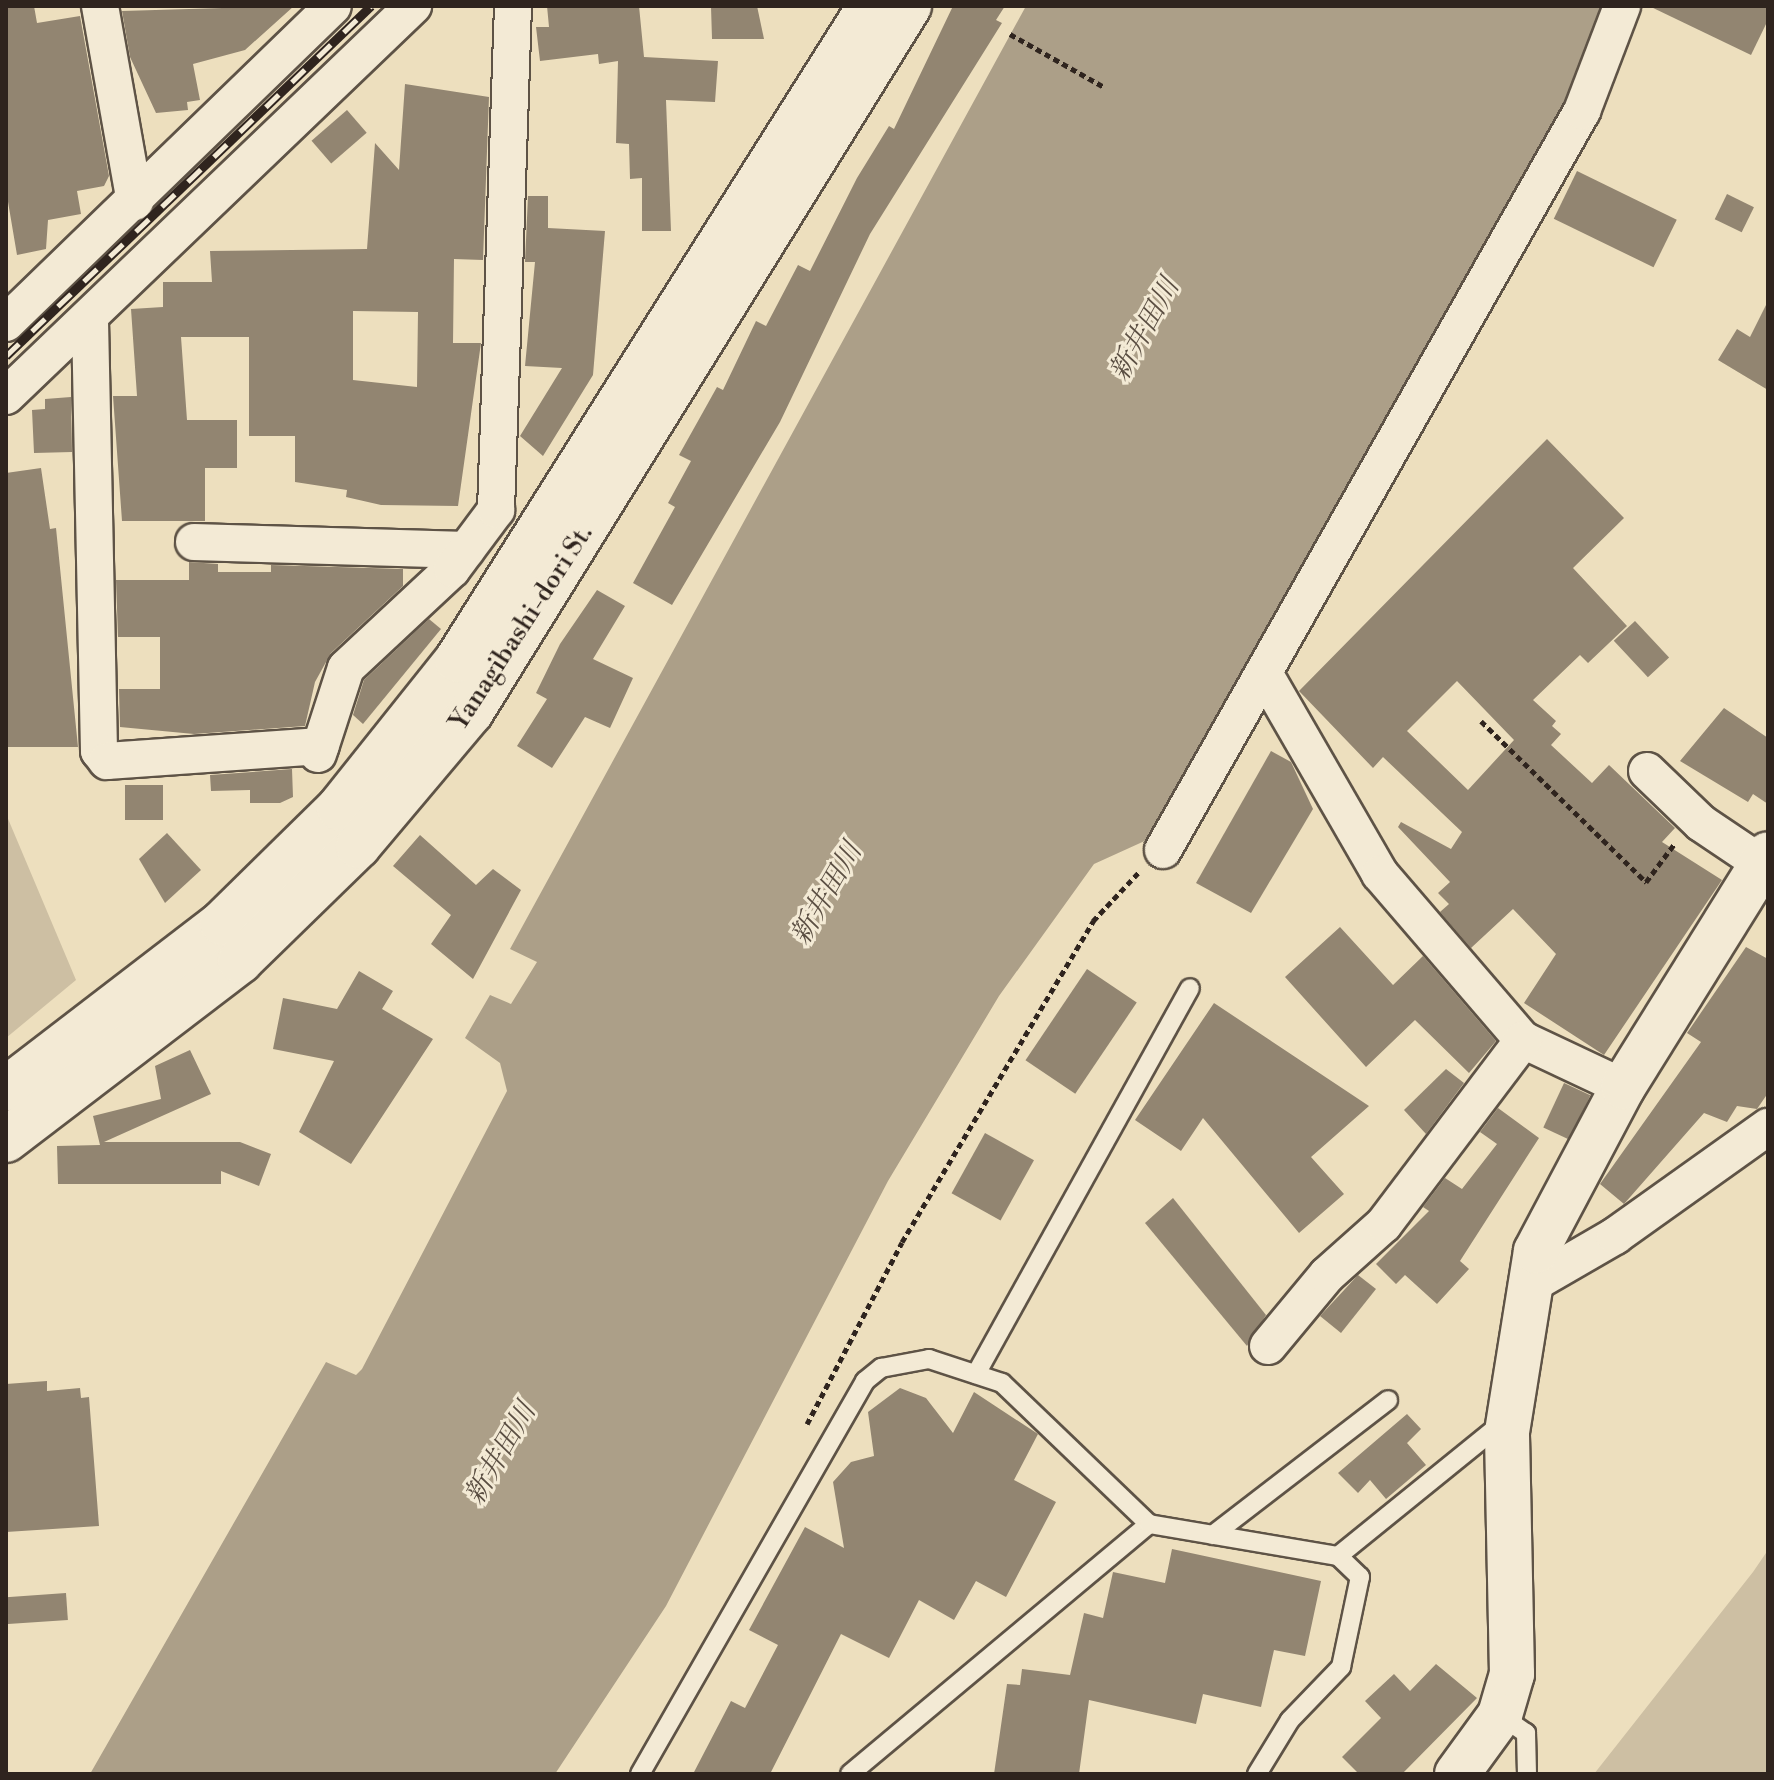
<!DOCTYPE html>
<html>
<head>
<meta charset="utf-8">
<style>
  body { margin:0 }
  #map { position:relative; width:1774px; height:1780px; overflow:hidden; background:#eddfbe; font-family:"Libre Bodoni","Noto Serif JP",serif }
  div>[style] { position:absolute }
  [style*='--x'] { left:calc(var(--x)*1px); top:calc(var(--y)*1px); width:calc(var(--w)*1px); rotate:calc(var(--a)*1deg) }
  .green>* { inset:0; background:#cdbfa3 }
  .water>* { inset:0; background:#ac9f88 }
  .building>* { inset:0; background:#928571; transform-origin:0 0 }
  .path>* { height:5px; margin-top:-2.5px; transform-origin:0; background:repeating-linear-gradient(90deg,#2f241e 0 6px,transparent 0 10px) }
  .roads { filter:drop-shadow(2px 0 #5e5346) drop-shadow(-2px 0 #5e5346) drop-shadow(0 2px #5e5346) drop-shadow(0 -2px #5e5346) }
  .service>* { height:18px; margin:-9px; padding:0 9px; transform-origin:9px; border-radius:9px; background:#f3ead5 }
  .minor>* { height:36px; margin:-18px; padding:0 18px; transform-origin:18px; border-radius:18px; background:#f3ead5 }
  .tertiary>* { height:44px; margin:-22px; padding:0 22px; transform-origin:22px; border-radius:22px; background:#f3ead5 }
  .rail>* { height:9px; margin-top:-4.5px; transform-origin:0; background:repeating-linear-gradient(90deg,#f3ead5 0 18px,#2f241e 0 36px); box-sizing:border-box; border-block:2px solid #2f241e }
  span { translate:-50% -50%; white-space:nowrap; text-align:center; line-height:1.15; -webkit-text-stroke:6px #f3ead5; paint-order:stroke }
  .street-label { font-size:26px; color:#2f241e }
  .water-label { font-size:28px; color:#5b4f43; font-style:italic }
  .frame { position:absolute; inset:0; border:8px solid #2f241e; pointer-events:none }
</style>
</head>
<body>
<div id="map">
  <div class="green">
    <div style="clip-path:polygon(6px 814px,76px 980px,6px 1038px)"></div>
    <div style="clip-path:polygon(1768px 1550px,1768px 1774px,1594px 1774px,1753px 1572px)"></div>
  </div>
  <div class="water">
    <div style="clip-path:polygon(1026px 6px,1607px 6px,1592px 60px,1149px 839px,1094px 864px,999px 996px,888px 1181px,666px 1606px,555px 1774px,90px 1774px,326px 1362px,356px 1375px,362px 1369px,507px 1091px,500px 1063px,465px 1038px,490px 995px,511px 1004px,537px 962px,510px 949px)"></div>
  </div>
  <div class="building">
    <div style="clip-path:polygon(6px 6px,34px 6px,37px 23px,80px 16px,109px 176px,104px 186px,77px 191px,81px 214px,48px 220px,46px 249px,17px 255px,6px 190px)"></div>
    <div style="clip-path:polygon(294px 6px,245px 50px,193px 64px,200px 100px,187px 102px,188px 110px,156px 113px,130px 57px,122px 11px)"></div>
    <div style="clip-path:polygon(547px 6px,639px 6px,644px 57px,718px 61px,715px 102px,666px 100px,671px 231px,642px 231px,642px 178px,630px 179px,629px 144px,616px 143px,618px 61px,599px 64px,598px 54px,540px 61px,536px 27px,549px 27px)"></div>
    <div style="clip-path:polygon(711px 6px,757px 6px,764px 39px,712px 39px)"></div>
    <div style="clip-path:polygon(953px 6px,1005px 6px,996px 20px,1002px 23px,870px 234px,780px 422px,672px 605px,633px 583px,675px 507px,668px 503px,691px 461px,679px 455px,717px 387px,723px 390px,756px 321px,766px 326px,798px 265px,810px 271px,857px 178px,889px 126px,894px 129px)"></div>
    <div style="clip-path:polygon(1649px 6px,1768px 6px,1768px 20px,1751px 55px)"></div>
    <div style="clip-path:polygon(evenodd,405px 84px,489px 97px,483px 260px,454px 259px,453px 343px,481px 343px,458px 506px,381px 505px,346px 497px,347px 490px,295px 482px,295px 436px,249px 436px,249px 337px,181px 337px,187px 420px,237px 420px,237px 468px,205px 468px,205px 521px,122px 521px,113px 396px,137px 396px,131px 309px,163px 307px,163px 282px,212px 282px,210px 251px,367px 249px,375px 143px,399px 170px,405px 84px,353px 311px,418px 312px,417px 387px,353px 380px,353px 311px)"></div>
    <div style="left:347px;top:110px;width:30px;height:47px;rotate:49deg"></div>
    <div style="left:1577px;top:171px;width:111px;height:53px;rotate:26deg"></div>
    <div style="left:1727px;top:194px;width:30px;height:28px;rotate:26deg"></div>
    <div style="clip-path:polygon(528px 196px,548px 196px,548px 228px,605px 231px,593px 375px,543px 456px,520px 436px,562px 368px,525px 366px,535px 262px,525px 262px)"></div>
    <div style="clip-path:polygon(1768px 301px,1768px 390px,1718px 360px,1737px 329px,1750px 337px)"></div>
    <div style="clip-path:polygon(71px 397px,72px 452px,34px 453px,32px 410px,45px 409px,45px 399px)"></div>
    <div style="clip-path:polygon(evenodd,1547px 439px,1624px 518px,1573px 568px,1627px 626px,1588px 663px,1580px 655px,1533px 700px,1556px 721px,1552px 726px,1561px 734px,1551px 745px,1592px 783px,1609px 765px,1675px 828px,1662px 842px,1722px 880px,1604px 1055px,1524px 1003px,1556px 954px,1513px 909px,1471px 948px,1440px 912px,1449px 904px,1438px 893px,1450px 882px,1398px 827px,1401px 822px,1451px 849px,1462px 832px,1383px 757px,1373px 768px,1299px 691px,1547px 439px,1457px 681px,1514px 740px,1468px 790px,1407px 731px,1457px 681px)"></div>
    <div style="clip-path:polygon(41px 468px,50px 529px,56px 528px,78px 747px,6px 747px,6px 473px)"></div>
    <div style="clip-path:polygon(189px 562px,218px 564px,218px 572px,271px 572px,271px 565px,403px 569px,403px 586px,331px 653px,315px 682px,305px 726px,194px 734px,120px 727px,119px 689px,160px 689px,160px 637px,118px 637px,116px 580px,189px 580px)"></div>
    <div style="clip-path:polygon(597px 590px,625px 606px,593px 659px,633px 678px,610px 728px,585px 717px,552px 768px,517px 746px,547px 699px,536px 693px,560px 644px)"></div>
    <div style="clip-path:polygon(429px 619px,441px 629px,363px 724px,353px 715px,364px 680px)"></div>
    <div style="left:1635px;top:621px;width:50px;height:29px;rotate:47deg"></div>
    <div style="clip-path:polygon(1724px 708px,1768px 738px,1768px 804px,1753px 794px,1748px 802px,1680px 761px)"></div>
    <div style="clip-path:polygon(1271px 751px,1291px 762px,1313px 809px,1251px 913px,1196px 883px)"></div>
    <div style="clip-path:polygon(292px 769px,293px 797px,280px 803px,250px 803px,250px 790px,211px 791px,210px 775px)"></div>
    <div style="left:125px;top:785px;width:38px;height:35px"></div>
    <div style="clip-path:polygon(167px 833px,201px 870px,165px 903px,139px 859px)"></div>
    <div style="clip-path:polygon(420px 835px,476px 885px,493px 869px,521px 890px,473px 979px,431px 944px,451px 915px,393px 866px)"></div>
    <div style="clip-path:polygon(1340px 927px,1393px 985px,1423px 956px,1496px 1041px,1469px 1073px,1415px 1020px,1366px 1067px,1285px 977px)"></div>
    <div style="clip-path:polygon(1746px 947px,1768px 959px,1768px 1093px,1757px 1109px,1737px 1106px,1727px 1122px,1704px 1113px,1624px 1204px,1600px 1184px,1701px 1042px,1687px 1033px)"></div>
    <div style="left:1087px;top:969px;width:60px;height:110px;rotate:34deg"></div>
    <div style="clip-path:polygon(359px 971px,393px 991px,382px 1009px,433px 1039px,351px 1164px,299px 1132px,334px 1061px,273px 1049px,283px 998px,337px 1009px)"></div>
    <div style="clip-path:polygon(1214px 1003px,1369px 1106px,1311px 1157px,1344px 1194px,1299px 1233px,1203px 1118px,1181px 1151px,1135px 1120px)"></div>
    <div style="clip-path:polygon(190px 1050px,211px 1094px,104px 1142px,240px 1142px,271px 1154px,259px 1186px,221px 1171px,221px 1184px,58px 1184px,57px 1146px,100px 1145px,93px 1116px,161px 1099px,155px 1066px)"></div>
    <div style="clip-path:polygon(1446px 1069px,1464px 1083px,1426px 1134px,1404px 1110px)"></div>
    <div style="left:1564px;top:1083px;width:29px;height:49px;rotate:25deg"></div>
    <div style="clip-path:polygon(1498px 1108px,1539px 1138px,1460px 1261px,1469px 1269px,1437px 1304px,1405px 1275px,1396px 1284px,1376px 1264px,1429px 1211px,1423px 1207px,1445px 1178px,1462px 1189px,1497px 1144px,1480px 1132px)"></div>
    <div style="left:985px;top:1133px;width:56px;height:69px;rotate:29deg"></div>
    <div style="clip-path:polygon(1173px 1198px,1266px 1315px,1247px 1346px,1145px 1223px)"></div>
    <div style="clip-path:polygon(1358px 1275px,1376px 1289px,1341px 1333px,1320px 1316px)"></div>
    <div style="clip-path:polygon(47px 1381px,47px 1391px,80px 1388px,81px 1398px,89px 1397px,99px 1526px,6px 1532px,6px 1384px)"></div>
    <div style="clip-path:polygon(900px 1388px,926px 1398px,953px 1433px,974px 1392px,1038px 1434px,1014px 1480px,1056px 1502px,1006px 1597px,976px 1581px,954px 1620px,919px 1600px,889px 1658px,841px 1634px,770px 1774px,693px 1774px,731px 1701px,745px 1708px,778px 1645px,749px 1630px,805px 1527px,844px 1548px,833px 1482px,851px 1462px,874px 1456px,868px 1412px)"></div>
    <div style="clip-path:polygon(1407px 1414px,1421px 1429px,1407px 1443px,1426px 1465px,1386px 1499px,1370px 1480px,1358px 1493px,1338px 1473px)"></div>
    <div style="clip-path:polygon(1172px 1549px,1321px 1581px,1305px 1656px,1274px 1650px,1261px 1707px,1203px 1694px,1196px 1724px,1089px 1700px,1079px 1774px,994px 1774px,1007px 1684px,1020px 1685px,1022px 1669px,1070px 1675px,1084px 1613px,1103px 1618px,1113px 1572px,1165px 1583px)"></div>
    <div style="left:66px;top:1593px;width:27px;height:60px;rotate:86deg"></div>
    <div style="clip-path:polygon(1436px 1664px,1477px 1698px,1402px 1774px,1359px 1774px,1342px 1757px,1381px 1718px,1365px 1701px,1394px 1674px,1410px 1691px)"></div>
  </div>
  <div class="path">
    <div style="--x:1010;--y:34;--w:108;--a:29.4"></div>
    <div style="--x:1481;--y:721;--w:231;--a:44.3"></div>
    <div style="--x:1646;--y:882;--w:49;--a:-53.4"></div>
    <div style="--x:807;--y:1424;--w:205;--a:-62.4"></div>
    <div style="--x:902;--y:1242;--w:374;--a:-59.2"></div>
    <div style="--x:1093;--y:921;--w:67;--a:-46.8"></div>
  </div>
  <div class="roads">
    <div class="service">
      <div style="--x:976;--y:1374;--w:441;--a:-61"></div>
      <div style="--x:1213;--y:1535;--w:221;--a:-37.6"></div>
      <div style="--x:1500;--y:1715;--w:32;--a:35"></div>
      <div style="--x:1526;--y:1733;--w:41;--a:88.6"></div>
      <div style="--x:640;--y:1774;--w:453;--a:-60.2"></div>
      <div style="--x:865;--y:1381;--w:21;--a:-39"></div>
      <div style="--x:881;--y:1368;--w:49;--a:-10.6"></div>
      <div style="--x:929;--y:1359;--w:77;--a:18.2"></div>
      <div style="--x:1002;--y:1383;--w:204;--a:43.8"></div>
      <div style="--x:850;--y:1774;--w:390;--a:-39.9"></div>
      <div style="--x:1149;--y:1524;--w:192;--a:9.6"></div>
      <div style="--x:1338;--y:1556;--w:211;--a:-39"></div>
      <div style="--x:1257;--y:1774;--w:63;--a:-58.6"></div>
      <div style="--x:1290;--y:1720;--w:74;--a:-46.1"></div>
      <div style="--x:1341;--y:1667;--w:92;--a:-78.1"></div>
      <div style="--x:1360;--y:1577;--w:30;--a:-136"></div>
    </div>
    <div class="minor">
      <div style="--x:100;--y:6;--w:199;--a:79.9"></div>
      <div style="--x:90;--y:321;--w:430;--a:88.8"></div>
      <div style="--x:99;--y:751;--w:13;--a:51"></div>
      <div style="--x:107;--y:761;--w:214;--a:-4"></div>
      <div style="--x:6;--y:323;--w:455;--a:-44.1"></div>
      <div style="--x:6;--y:396;--w:564;--a:-43.78"></div>
      <div style="--x:194;--y:542;--w:272;--a:1.7"></div>
      <div style="--x:1264;--y:673;--w:232;--a:60"></div>
      <div style="--x:1380;--y:874;--w:219;--a:49.3"></div>
      <div style="--x:1523;--y:1040;--w:110;--a:25.2"></div>
      <div style="--x:318;--y:754;--w:90;--a:-72"></div>
      <div style="--x:346;--y:668;--w:145;--a:-43"></div>
      <div style="--x:452;--y:569;--w:74;--a:-53.3"></div>
      <div style="--x:496;--y:510;--w:504;--a:-88.07"></div>
      <div style="--x:1647;--y:771;--w:75;--a:43.9"></div>
      <div style="--x:1701;--y:823;--w:73;--a:33.9"></div>
      <div style="--x:1163;--y:850;--w:850;--a:-60.45"></div>
      <div style="--x:1582;--y:111;--w:112;--a:-69.1"></div>
      <div style="--x:1527;--y:1287;--w:102;--a:-30.1"></div>
      <div style="--x:1615;--y:1236;--w:188;--a:-35.5"></div>
      <div style="--x:1268;--y:1346;--w:92;--a:-50.3"></div>
      <div style="--x:1327;--y:1275;--w:76;--a:-41.8"></div>
      <div style="--x:1384;--y:1224;--w:231;--a:-52.9"></div>
    </div>
    <div class="tertiary">
      <div style="--x:6;--y:1089;--w:272;--a:-37.5"></div>
      <div style="--x:222;--y:923;--w:164;--a:-44.5"></div>
      <div style="--x:339;--y:808;--w:189;--a:-51.4"></div>
      <div style="--x:457;--y:660;--w:773;--a:-57.73"></div>
      <div style="--x:6;--y:1140;--w:295;--a:-37.4"></div>
      <div style="--x:240;--y:961;--w:165;--a:-44.3"></div>
      <div style="--x:358;--y:846;--w:175;--a:-49.9"></div>
      <div style="--x:471;--y:712;--w:831;--a:-58.18"></div>
      <div style="--x:1457;--y:1774;--w:73;--a:-53.9"></div>
      <div style="--x:1500;--y:1715;--w:43;--a:-73.7"></div>
      <div style="--x:1512;--y:1674;--w:242;--a:-91.2"></div>
      <div style="--x:1507;--y:1432;--w:183;--a:-80.9"></div>
      <div style="--x:1536;--y:1251;--w:186;--a:-62.1"></div>
      <div style="--x:1623;--y:1087;--w:274;--a:-58.1"></div>
    </div>
  </div>
  <div class="rail">
    <div style="--x:6;--y:356;--w:506;--a:-43.8"></div>
  </div>
  <div class="street-label">
    <span style="left:522px;top:628px;rotate:-57deg">Yanagibashi-dori St.</span>
  </div>
  <div class="water-label">
    <span style="left:1145px;top:330px;rotate:-61deg">新井田川</span>
    <span style="left:827px;top:894px;rotate:-60deg">新井田川</span>
    <span style="left:501px;top:1454px;rotate:-60deg">新井田川</span>
  </div>
  <div class="frame"></div>
</div>
</body>
</html>
